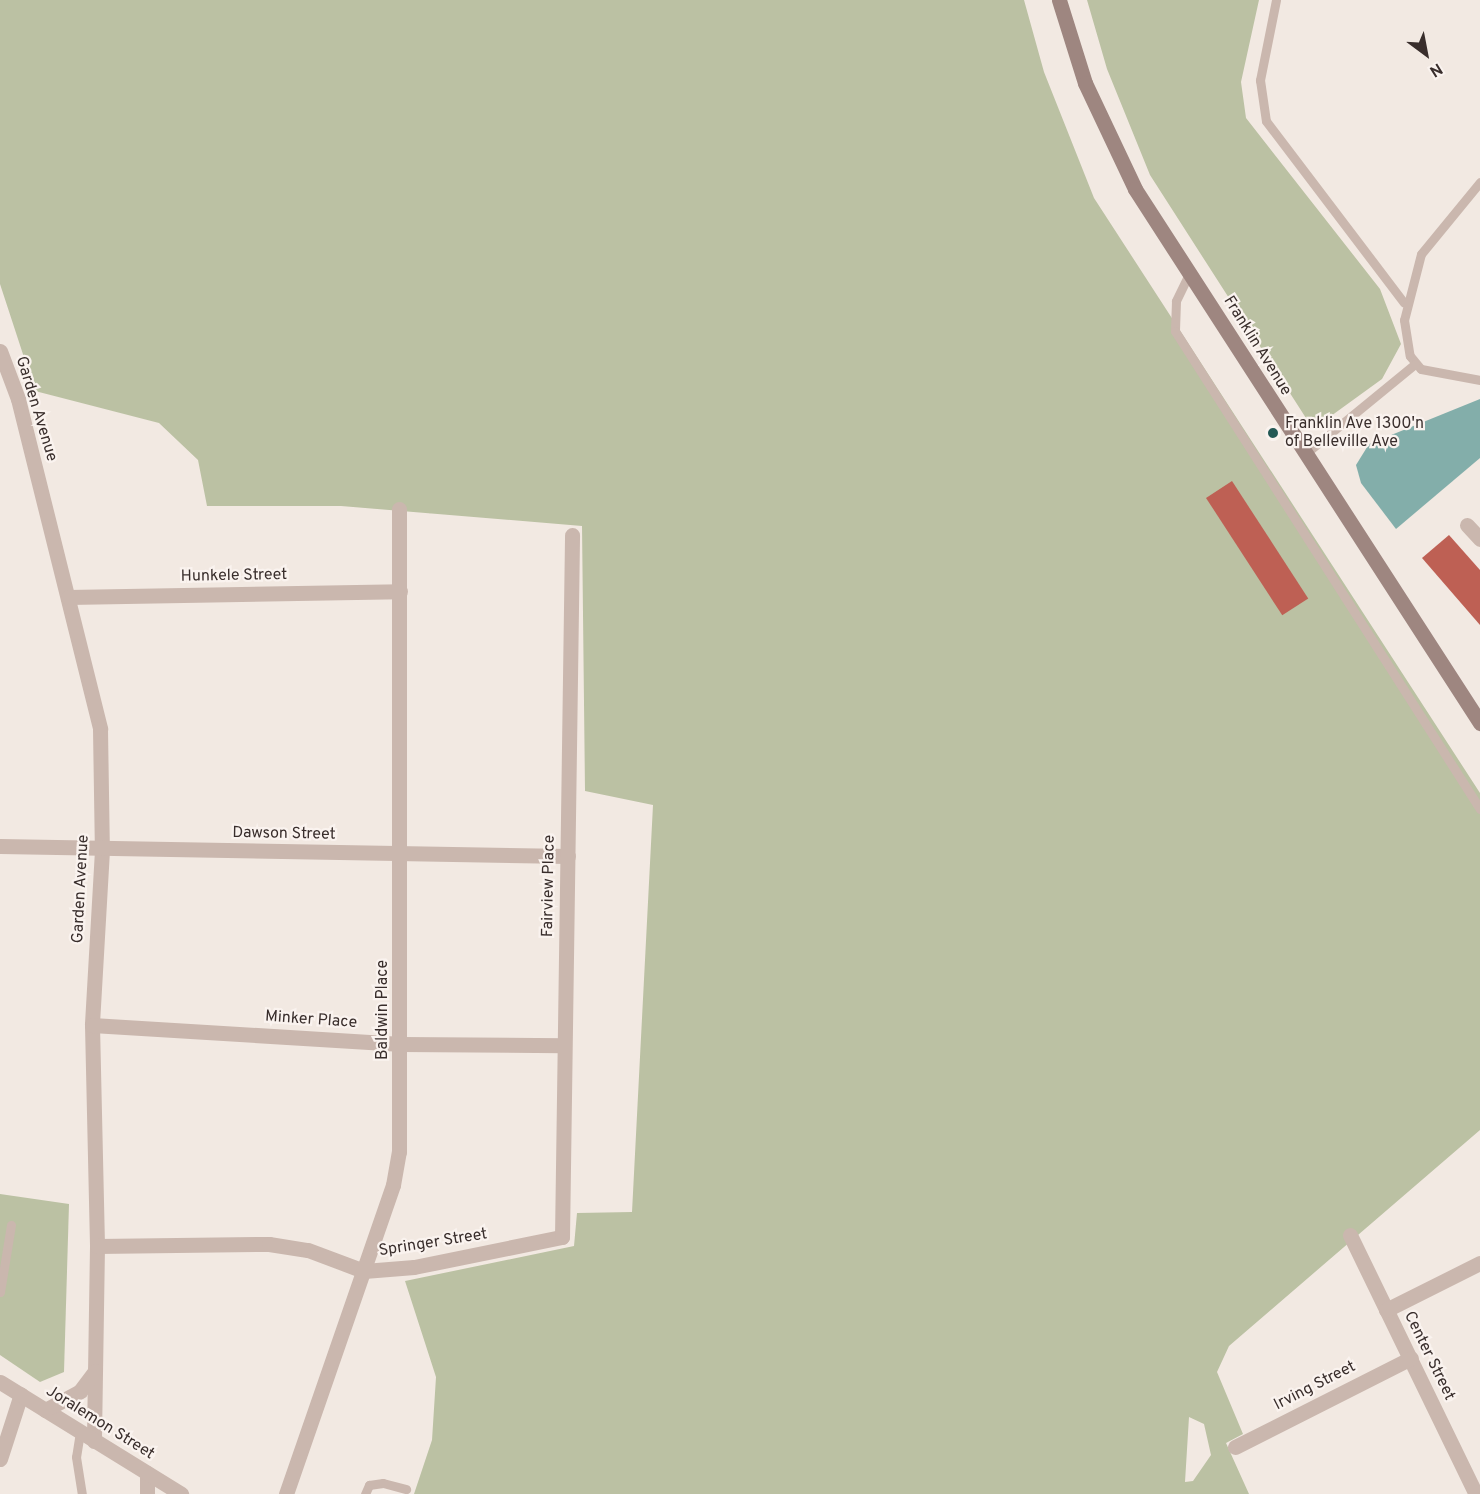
<!DOCTYPE html>
<html>
<head>
<meta charset="utf-8">
<style>
  body { margin:0 }
  #map { position:relative; width:1480px; height:1494px; overflow:hidden; background:#f2e9e2; font-family:Overpass,sans-serif }
  div>[style] { position:absolute }
  [style*='--x'] { left:calc(var(--x)*1px); top:calc(var(--y)*1px); width:calc(var(--w)*1px); rotate:calc(var(--a)*1deg) }
  .green>* { inset:0; background:#bbc1a3 }
  .water>* { inset:0; background:#83aeaa }
  .building>* { inset:0; background:#be6054; transform-origin:0 0 }
  .service>* { height:9px; margin:-4.5px; padding:0 4.5px; transform-origin:4.5px; border-radius:4.5px; background:#cab7ae }
  .minor>* { height:15px; margin:-7.5px; padding:0 7.5px; transform-origin:7.5px; border-radius:7.5px; background:#cab7ae }
  .tertiary>* { height:15px; margin:-7.5px; padding:0 7.5px; transform-origin:7.5px; border-radius:7.5px; background:#cab7ae }
  .secondary>* { height:15px; margin:-7.5px; padding:0 7.5px; transform-origin:7.5px; border-radius:7.5px; background:#9e8680 }
  .dots>* { width:16px; height:16px; translate:-50% -50%; box-sizing:border-box; border:3px solid #faf3ef; border-radius:50% }
  span { translate:-50% -50%; white-space:nowrap; text-align:center; line-height:1.15; -webkit-text-stroke:4.5px #faf3ef; paint-order:stroke }
  .street-label { font-size:16px; color:#392e2c }
  .poi-label { font-size:16px; color:#392e2c }
  .left { translate:0 -50%; text-align:left }
  .north { position:absolute; left:1396px; top:24px; width:60px; height:60px; -webkit-text-stroke:4px #faf3ef; paint-order:stroke; rotate:148deg; font-size:16px; font-weight:700; line-height:24px; text-align:center; color:#392e2c }
  .north::after { content:''; display:block; margin:auto; width:21px; height:27px; background:#392e2c; clip-path:polygon(50% 0,100% 100%,50% 72%,0 100%) }
</style>
</head>
<body>
<div id="map">
  <div class="green">
    <div style="clip-path:polygon(evenodd,0 0,1024px 0,1044px 72px,1094px 198px,1480px 793px,1480px 1130px,1229px 1346px,1217px 1372px,1243px 1434px,1226px 1443px,1249px 1494px,414px 1494px,432px 1440px,436px 1377px,405px 1281px,574px 1246px,577px 1213px,632px 1212px,653px 805px,585px 791px,582px 526px,341px 506px,207px 506px,198px 460px,159px 423px,35px 391px,0 284px,0 0,1189px 1417px,1204px 1424px,1211px 1455px,1193px 1481px,1185px 1482px,1189px 1417px)"></div>
    <div style="clip-path:polygon(1087px 0,1259px 0,1241px 82px,1246px 118px,1380px 289px,1401px 344px,1382px 379px,1313px 429px,1150px 175px,1107px 69px)"></div>
    <div style="clip-path:polygon(0 1194px,69px 1204px,64px 1372px,40px 1382px,0 1355px)"></div>
  </div>
  <div class="water">
    <div style="clip-path:polygon(1480px 399px,1480px 458px,1396px 529px,1361px 483px,1356px 465px,1369px 444px)"></div>
  </div>
  <div class="building">
    <div style="left:1232px;top:481px;width:140px;height:31px;rotate:57deg"></div>
    <div style="clip-path:polygon(1449px 535px,1480px 570px,1480px 625px,1422px 558px)"></div>
  </div>
  <div class="service">
    <div style="--x:1276;--y:0;--w:82;--a:101.3"></div>
    <div style="--x:1260;--y:80;--w:41;--a:81.7"></div>
    <div style="--x:1266;--y:121;--w:228;--a:52.8"></div>
    <div style="--x:1480;--y:182;--w:93;--a:129.3"></div>
    <div style="--x:1421;--y:254;--w:68;--a:104.4"></div>
    <div style="--x:1404;--y:320;--w:36;--a:81"></div>
    <div style="--x:1410;--y:356;--w:17;--a:50"></div>
    <div style="--x:1421;--y:369;--w:60;--a:10.6"></div>
    <div style="--x:1189;--y:274;--w:30;--a:116"></div>
    <div style="--x:1176;--y:301;--w:30;--a:92"></div>
    <div style="--x:1175;--y:331;--w:567;--a:57.46"></div>
    <div style="--x:1305;--y:454;--w:142;--a:-39.3"></div>
    <div style="--x:0;--y:1292;--w:68;--a:-80.7"></div>
    <div style="--x:80;--y:1432;--w:25;--a:99"></div>
    <div style="--x:76;--y:1457;--w:37;--a:81"></div>
    <div style="--x:365;--y:1494;--w:10;--a:-66"></div>
    <div style="--x:369;--y:1485;--w:14;--a:-8"></div>
    <div style="--x:383;--y:1483;--w:24;--a:15"></div>
  </div>
  <div class="minor">
    <div style="--x:0;--y:351;--w:51;--a:69.4"></div>
    <div style="--x:18;--y:399;--w:340;--a:76"></div>
    <div style="--x:100;--y:729;--w:121;--a:89.1"></div>
    <div style="--x:102;--y:850;--w:175;--a:93.3"></div>
    <div style="--x:92;--y:1025;--w:221;--a:88.7"></div>
    <div style="--x:97;--y:1246;--w:195;--a:90.9"></div>
    <div style="--x:1467;--y:525;--w:19;--a:47"></div>
    <div style="--x:68;--y:597;--w:332;--a:-1"></div>
    <div style="--x:0;--y:846;--w:568;--a:1.01"></div>
    <div style="--x:92;--y:1025;--w:310;--a:3.5"></div>
    <div style="--x:401;--y:1044;--w:163;--a:0.4"></div>
    <div style="--x:1350;--y:1235;--w:288;--a:64.1"></div>
    <div style="--x:97;--y:1246;--w:172;--a:-0.7"></div>
    <div style="--x:269;--y:1244;--w:39;--a:9"></div>
    <div style="--x:308;--y:1250;--w:60;--a:20.6"></div>
    <div style="--x:364;--y:1271;--w:50;--a:-4.6"></div>
    <div style="--x:414;--y:1267;--w:151;--a:-11.5"></div>
    <div style="--x:562;--y:1237;--w:702;--a:-89.18"></div>
    <div style="--x:1386;--y:1310;--w:105;--a:-26.6"></div>
    <div style="--x:1235;--y:1447;--w:197;--a:-26.8"></div>
    <div style="--x:0;--y:1459;--w:68;--a:-72.1"></div>
    <div style="--x:147;--y:1473;--w:21;--a:90"></div>
    <div style="--x:286;--y:1494;--w:327;--a:-70.9"></div>
    <div style="--x:393;--y:1185;--w:34;--a:-80"></div>
    <div style="--x:399;--y:1152;--w:643;--a:-90"></div>
  </div>
  <div class="tertiary">
    <div style="--x:0;--y:1382;--w:213;--a:31.7"></div>
    <div style="--x:45;--y:1410;--w:40;--a:-28"></div>
    <div style="--x:80;--y:1391;--w:25;--a:-53"></div>
  </div>
  <div class="secondary">
    <div style="--x:1059;--y:0;--w:87;--a:72.6"></div>
    <div style="--x:1085;--y:83;--w:117;--a:64.7"></div>
    <div style="--x:1135;--y:189;--w:636;--a:57.13"></div>
  </div>
  <div class="dots">
    <div style="left:1273px;top:433px;background:#245955"></div>
  </div>
  <div class="street-label">
    <span style="left:1257px;top:346px;rotate:58deg">Franklin Avenue</span>
    <span style="left:36px;top:409px;rotate:73deg">Garden Avenue</span>
    <span style="left:234px;top:576px;rotate:-1deg">Hunkele Street</span>
    <span style="left:284px;top:834px;rotate:1deg">Dawson Street</span>
    <span style="left:549px;top:886px;rotate:-89deg">Fairview Place</span>
    <span style="left:81px;top:889px;rotate:-87deg">Garden Avenue</span>
    <span style="left:383px;top:1010px;rotate:-90deg">Baldwin Place</span>
    <span style="left:311px;top:1020px;rotate:4deg">Minker Place</span>
    <span style="left:433px;top:1243px;rotate:-9deg">Springer Street</span>
    <span style="left:1429px;top:1356px;rotate:64deg">Center Street</span>
    <span style="left:1315px;top:1386px;rotate:-27deg">Irving Street</span>
    <span style="left:100px;top:1423px;rotate:32deg">Joralemon Street</span>
  </div>
  <div class="poi-label">
    <span class="left" style="left:1285px;top:433px">Franklin Ave 1300'n<br>of Belleville Ave</span>
  </div>
  <div class="north">N</div>
</div>
</body>
</html>
